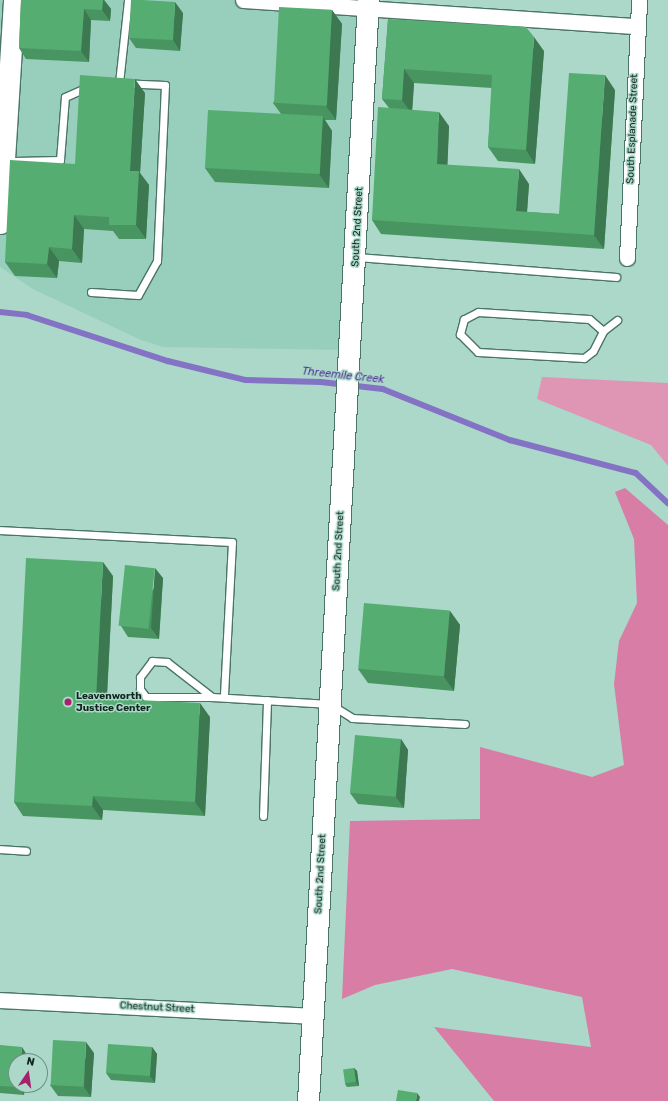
<!DOCTYPE html>
<html>
<head>
<meta charset="utf-8">
<style>
  body { margin:0 }
  #map { position:relative; width:668px; height:1101px; overflow:hidden; background:#abd8c9; font-family:Rubik,sans-serif }
  div>[style] { position:absolute }
  [style*='--x'] { left:calc(var(--x)*1px); top:calc(var(--y)*1px); width:calc(var(--w)*1px); rotate:calc(var(--a)*1deg) }
  .built>* { inset:0; background:#98cebc }
  .green>* { inset:0; background:#de96b4 }
  .forest>* { inset:0; background:#d87da5 }
  .stream>* { height:5.5px; margin:-2.75px; padding:0 2.75px; transform-origin:2.75px; border-radius:2.75px; background:#8472c4 }
  .roads { filter:drop-shadow(1px 0 #4a7467) drop-shadow(-1px 0 #4a7467) drop-shadow(0 1px #4a7467) drop-shadow(0 -1px #4a7467) }
  .lane>* { height:7px; margin:-3.5px; padding:0 3.5px; transform-origin:3.5px; border-radius:3.5px; background:#fff }
  .street>* { height:15px; margin:-7.5px; padding:0 7.5px; transform-origin:7.5px; border-radius:7.5px; background:#fff }
  .secondary>* { height:21px; margin:-10.5px; padding:0 10.5px; transform-origin:10.5px; border-radius:10.5px; background:#fff }
  .wall>* { inset:0; background:#499562 }
  .shaded-wall>* { inset:0; background:#3c7950 }
  .building>* { inset:0; background:#55ad72; transform-origin:0 0 }
  .dots>* { width:11px; height:11px; translate:-50% -50%; box-sizing:border-box; border:2px solid #abd8c9; border-radius:50% }
  span { translate:-50% -50%; white-space:nowrap; text-align:center; line-height:1.15; -webkit-text-stroke:3px #abd8c9; paint-order:stroke }
  .street-label { font-size:10px; color:#12241e }
  .poi-label { font-size:10px; color:#12241e; font-weight:700 }
  .left { translate:0 -50%; text-align:left }
  .water-label { font-size:11px; color:#503294; font-style:italic }
  .north { position:absolute; left:8px; top:1053px; width:40px; height:40px; box-sizing:border-box; background:#abd8c9; border:1px solid #6e9085; border-radius:50%; rotate:13deg; font-size:11px; font-weight:700; line-height:16px; text-align:center; color:#12241e }
  .north::after { content:''; display:block; margin:auto; width:14px; height:18px; background:#a6206a; clip-path:polygon(50% 0,100% 100%,50% 72%,0 100%) }
</style>
</head>
<body>
<div id="map">
  <div class="built">
    <div style="clip-path:polygon(0 0,368px 0,350px 350px,163px 347px,141px 340px,33px 289px,0 267px)"></div>
  </div>
  <div class="green">
    <div style="clip-path:polygon(542px 377px,668px 383px,668px 466px,651px 445px,537px 399px)"></div>
  </div>
  <div class="forest">
    <div style="clip-path:polygon(625px 488px,668px 525px,668px 1101px,494px 1101px,434px 1027px,591px 1047px,582px 997px,452px 969px,375px 985px,342px 999px,350px 821px,480px 819px,480px 747px,592px 777px,624px 765px,614px 684px,619px 641px,637px 603px,634px 539px,615px 492px)"></div>
  </div>
  <div class="stream">
    <div style="--x:0;--y:312;--w:27;--a:6"></div>
    <div style="--x:27;--y:315;--w:148;--a:18.1"></div>
    <div style="--x:168;--y:361;--w:80;--a:13.7"></div>
    <div style="--x:246;--y:380;--w:75;--a:1.5"></div>
    <div style="--x:321;--y:382;--w:62;--a:6.4"></div>
    <div style="--x:383;--y:389;--w:137;--a:21.9"></div>
    <div style="--x:510;--y:440;--w:130;--a:14.7"></div>
    <div style="--x:636;--y:473;--w:44;--a:43.2"></div>
  </div>
  <div class="roads">
    <div class="lane">
      <div style="--x:14;--y:161;--w:46;--a:-1.2"></div>
      <div style="--x:60;--y:160;--w:63;--a:-85.5"></div>
      <div style="--x:65;--y:97;--w:24;--a:-24"></div>
      <div style="--x:357;--y:257;--w:260;--a:4.4"></div>
      <div style="--x:91;--y:292;--w:47;--a:3.7"></div>
      <div style="--x:138;--y:295;--w:39;--a:-61"></div>
      <div style="--x:157;--y:261;--w:176;--a:-87.4"></div>
      <div style="--x:165;--y:85;--w:46;--a:-177.5"></div>
      <div style="--x:119;--y:83;--w:83;--a:-83.8"></div>
      <div style="--x:603;--y:331;--w:18;--a:-139"></div>
      <div style="--x:589;--y:319;--w:111;--a:-176.4"></div>
      <div style="--x:478;--y:312;--w:16;--a:153"></div>
      <div style="--x:464;--y:319;--w:16;--a:105"></div>
      <div style="--x:460;--y:334;--w:25;--a:45"></div>
      <div style="--x:478;--y:352;--w:106;--a:3.2"></div>
      <div style="--x:584;--y:358;--w:11;--a:-38"></div>
      <div style="--x:593;--y:351;--w:22;--a:-63"></div>
      <div style="--x:603;--y:331;--w:18;--a:-38"></div>
      <div style="--x:0;--y:530;--w:232;--a:3"></div>
      <div style="--x:232;--y:542;--w:155;--a:93"></div>
      <div style="--x:212;--y:697;--w:66;--a:180"></div>
      <div style="--x:146;--y:697;--w:10;--a:-127"></div>
      <div style="--x:140;--y:689;--w:12;--a:-90"></div>
      <div style="--x:140;--y:677;--w:20;--a:-53"></div>
      <div style="--x:152;--y:661;--w:15;--a:4"></div>
      <div style="--x:167;--y:662;--w:57;--a:37.9"></div>
      <div style="--x:212;--y:697;--w:118;--a:3.4"></div>
      <div style="--x:330;--y:704;--w:26;--a:32"></div>
      <div style="--x:352;--y:718;--w:113;--a:3"></div>
      <div style="--x:263;--y:816;--w:116;--a:-88"></div>
      <div style="--x:0;--y:849;--w:26;--a:4"></div>
    </div>
    <div class="street">
      <div style="--x:243;--y:0;--w:395;--a:3.8"></div>
      <div style="--x:627;--y:258;--w:258;--a:-87.3"></div>
      <div style="--x:0;--y:1000;--w:313;--a:2.9"></div>
    </div>
    <div class="secondary">
      <div style="--x:0;--y:223;--w:223;--a:-86.4"></div>
      <div style="--x:308;--y:1101;--w:1103;--a:-86.88"></div>
    </div>
  </div>
  <div class="wall">
    <div style="clip-path:polygon(21px 0,104px 0,111px 9px,110px 21px,91px 20px,89px 62px,26px 59px,19px 48px)"></div>
    <div style="clip-path:polygon(332px 10px,342px 24px,336px 120px,325px 120px,332px 131px,329px 188px,215px 182px,205px 168px,281px 114px,273px 103px)"></div>
    <div style="clip-path:polygon(183px 13px,180px 51px,136px 48px,129px 38px)"></div>
    <div style="clip-path:polygon(388px 19px,544px 51px,535px 164px,498px 161px,488px 147px,492px 88px,414px 83px,412px 110px,449px 126px,447px 165px,529px 184px,527px 212px,559px 214px,615px 90px,604px 249px,381px 234px,372px 220px,389px 108px,382px 99px)"></div>
    <div style="clip-path:polygon(145px 93px,140px 173px,149px 185px,146px 239px,119px 239px,113px 231px,84px 229px,82px 263px,59px 261px,57px 278px,15px 276px,5px 262px)"></div>
    <div style="clip-path:polygon(113px 576px,107px 698px,210px 717px,205px 816px,103px 810px,102px 820px,23px 816px,14px 802px)"></div>
    <div style="clip-path:polygon(163px 578px,159px 639px,128px 637px,121px 626px)"></div>
    <div style="clip-path:polygon(450px 611px,460px 625px,454px 691px,368px 683px,358px 669px)"></div>
    <div style="clip-path:polygon(401px 739px,408px 750px,404px 808px,358px 804px,350px 793px)"></div>
    <div style="clip-path:polygon(0 1045px,27px 1055px,27px 1061px,16px 1061px,16px 1085px,25px 1085px,24px 1095px,0 1093px)"></div>
    <div style="clip-path:polygon(152px 1047px,157px 1054px,155px 1083px,111px 1080px,106px 1073px)"></div>
    <div style="clip-path:polygon(94px 1053px,91px 1097px,58px 1096px,50px 1085px)"></div>
    <div style="clip-path:polygon(354px 1068px,357px 1071px,359px 1086px,347px 1087px,345px 1084px)"></div>
  </div>
  <div class="shaded-wall">
    <div style="clip-path:polygon(103px 0,104px 0,111px 9px,110px 21px,102px 10px)"></div>
    <div style="clip-path:polygon(175px 2px,183px 13px,180px 51px,173px 40px)"></div>
    <div style="clip-path:polygon(84px 9px,91px 20px,89px 62px,81px 51px)"></div>
    <div style="clip-path:polygon(332px 10px,342px 24px,336px 120px,326px 106px)"></div>
    <div style="clip-path:polygon(534px 37px,544px 51px,535px 164px,526px 150px)"></div>
    <div style="clip-path:polygon(404px 69px,414px 83px,412px 114px,402px 100px)"></div>
    <div style="clip-path:polygon(605px 75px,615px 90px,604px 249px,594px 235px)"></div>
    <div style="clip-path:polygon(135px 79px,145px 93px,140px 173px,149px 185px,146px 239px,136px 225px,130px 171px)"></div>
    <div style="clip-path:polygon(439px 112px,449px 126px,447px 178px,437px 164px)"></div>
    <div style="clip-path:polygon(323px 117px,332px 131px,329px 188px,319px 174px)"></div>
    <div style="clip-path:polygon(519px 169px,529px 184px,526px 226px,516px 211px)"></div>
    <div style="clip-path:polygon(74px 215px,84px 229px,82px 263px,72px 249px)"></div>
    <div style="clip-path:polygon(49px 247px,59px 261px,57px 278px,47px 264px)"></div>
    <div style="clip-path:polygon(103px 562px,113px 576px,106px 712px,96px 698px)"></div>
    <div style="clip-path:polygon(155px 568px,163px 578px,159px 639px,151px 628px)"></div>
    <div style="clip-path:polygon(450px 611px,460px 625px,454px 691px,444px 677px)"></div>
    <div style="clip-path:polygon(200px 703px,210px 717px,205px 816px,195px 802px)"></div>
    <div style="clip-path:polygon(401px 739px,408px 750px,404px 808px,396px 797px)"></div>
    <div style="clip-path:polygon(93px 796px,103px 810px,102px 820px,92px 806px)"></div>
    <div style="clip-path:polygon(86px 1042px,94px 1053px,91px 1097px,84px 1087px)"></div>
    <div style="clip-path:polygon(22px 1047px,27px 1055px,27px 1061px,21px 1061px)"></div>
    <div style="clip-path:polygon(152px 1047px,157px 1054px,155px 1083px,150px 1076px)"></div>
    <div style="clip-path:polygon(354px 1068px,357px 1071px,359px 1086px,356px 1082px)"></div>
    <div style="clip-path:polygon(19px 1085px,25px 1085px,24px 1095px,19px 1087px)"></div>
    <div style="clip-path:polygon(417px 1093px,420px 1097px,419px 1101px,416px 1101px)"></div>
  </div>
  <div class="building">
    <div style="clip-path:polygon(21px 0,103px 0,102px 10px,84px 9px,81px 51px,19px 48px)"></div>
    <div style="clip-path:polygon(131px 0,142px 0,175px 2px,173px 40px,129px 38px)"></div>
    <div style="left:279px;top:7px;width:53px;height:96px;rotate:3deg"></div>
    <div style="clip-path:polygon(388px 19px,526px 27px,534px 37px,526px 150px,488px 147px,492px 75px,404px 69px,402px 100px,382px 99px)"></div>
    <div style="clip-path:polygon(569px 73px,605px 75px,594px 235px,372px 220px,378px 107px,439px 112px,437px 164px,519px 169px,516px 211px,559px 214px)"></div>
    <div style="clip-path:polygon(80px 75px,135px 79px,130px 171px,139px 171px,136px 225px,109px 225px,109px 217px,74px 215px,72px 249px,49px 247px,47px 264px,5px 262px,10px 160px,75px 164px)"></div>
    <div style="left:208px;top:110px;width:115px;height:58px;rotate:3deg"></div>
    <div style="clip-path:polygon(26px 558px,103px 562px,96px 698px,200px 703px,195px 802px,93px 796px,92px 806px,14px 802px)"></div>
    <div style="left:125px;top:565px;width:30px;height:61px;rotate:6deg"></div>
    <div style="left:364px;top:603px;width:86px;height:66px;rotate:5deg"></div>
    <div style="left:355px;top:735px;width:46px;height:58px;rotate:5deg"></div>
    <div style="left:53px;top:1040px;width:33px;height:45px;rotate:3deg"></div>
    <div style="left:108px;top:1044px;width:44px;height:29px;rotate:4deg"></div>
    <div style="clip-path:polygon(0 1045px,22px 1047px,21px 1061px,16px 1061px,16px 1085px,19px 1085px,19px 1087px,0 1086px)"></div>
    <div style="left:354px;top:1068px;width:14px;height:11px;rotate:82deg"></div>
    <div style="clip-path:polygon(398px 1090px,417px 1093px,416px 1101px,396px 1101px)"></div>
  </div>
  <div class="dots">
    <div style="left:68px;top:702px;background:#a6206a"></div>
  </div>
  <div class="street-label">
    <span style="left:633px;top:129px;rotate:-88deg">South Esplanade Street</span>
    <span style="left:358px;top:227px;rotate:-87deg">South 2nd Street</span>
    <span style="left:339px;top:551px;rotate:-87deg">South 2nd Street</span>
    <span style="left:321px;top:874px;rotate:-87deg">South 2nd Street</span>
    <span style="left:157px;top:1008px;rotate:3deg">Chestnut Street</span>
  </div>
  <div class="poi-label">
    <span class="left" style="left:76px;top:702px">Leavenworth<br>Justice Center</span>
  </div>
  <div class="water-label">
    <span style="left:343px;top:376px;rotate:6deg">Threemile Creek</span>
  </div>
  <div class="north">N</div>
</div>
</body>
</html>
